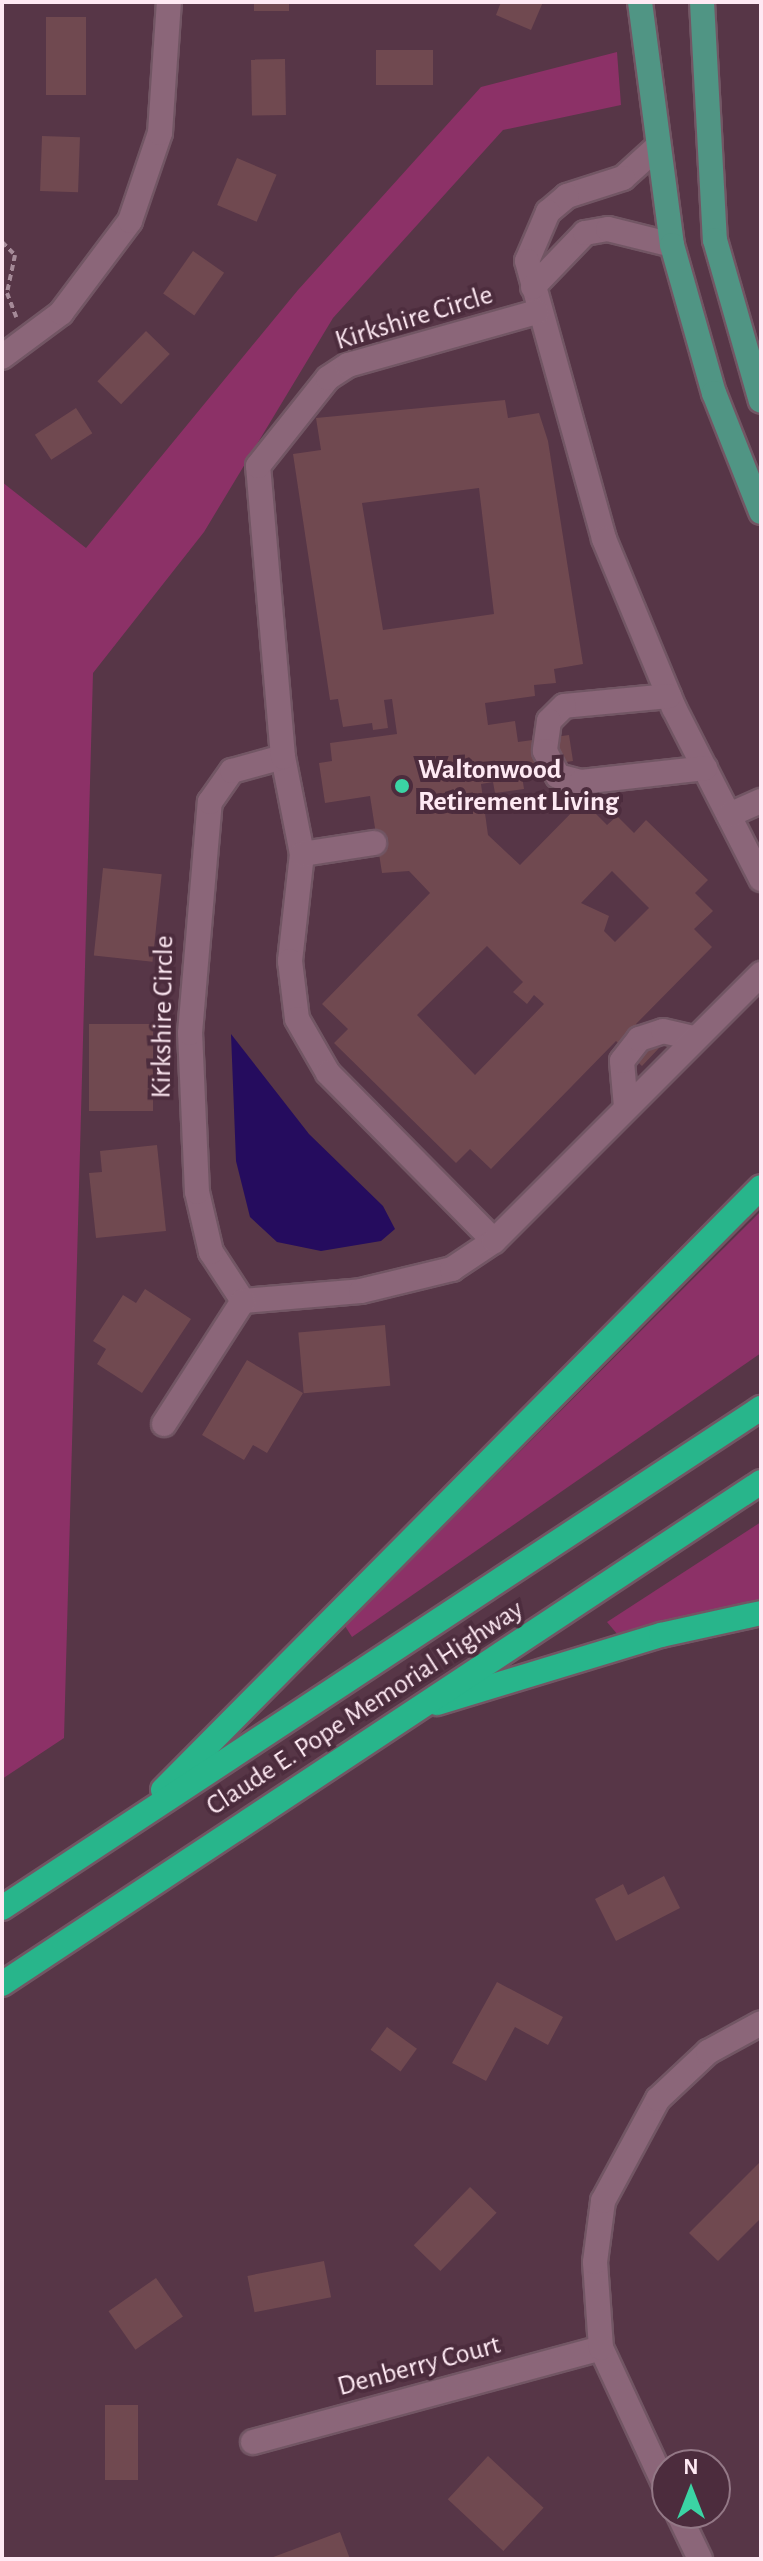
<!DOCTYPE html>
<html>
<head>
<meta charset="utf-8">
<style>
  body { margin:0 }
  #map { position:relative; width:763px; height:2561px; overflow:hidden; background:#573647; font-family:"Alegreya Sans",sans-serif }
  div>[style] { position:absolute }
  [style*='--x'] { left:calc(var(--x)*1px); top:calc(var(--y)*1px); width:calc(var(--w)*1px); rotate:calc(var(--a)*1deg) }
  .green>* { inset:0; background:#8c3167 }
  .water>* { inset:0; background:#250c5e }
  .building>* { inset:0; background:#704950; transform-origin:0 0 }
  .path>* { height:4px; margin-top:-2px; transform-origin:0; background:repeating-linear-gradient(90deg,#a58a98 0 6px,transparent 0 10px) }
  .roads { filter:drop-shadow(2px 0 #725664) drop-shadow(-2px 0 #725664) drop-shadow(0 2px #725664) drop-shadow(0 -2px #725664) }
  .minor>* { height:24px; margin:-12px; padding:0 12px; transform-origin:12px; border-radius:12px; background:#8b6679 }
  .major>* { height:24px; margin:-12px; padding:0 12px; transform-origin:12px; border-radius:12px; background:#509584 }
  .highway>* { height:24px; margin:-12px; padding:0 12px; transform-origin:12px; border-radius:12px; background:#28b58b }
  .dots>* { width:22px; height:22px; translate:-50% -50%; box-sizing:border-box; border:4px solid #4c2c3d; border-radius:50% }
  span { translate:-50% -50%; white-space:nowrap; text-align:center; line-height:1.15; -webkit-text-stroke:8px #4c2c3d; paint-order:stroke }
  .street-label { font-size:28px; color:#fee9f3 }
  .poi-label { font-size:28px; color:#fee9f3; font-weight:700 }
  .left { translate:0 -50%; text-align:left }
  .frame { position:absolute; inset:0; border:4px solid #fee9f3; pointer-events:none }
  .north { position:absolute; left:651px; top:2449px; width:80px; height:80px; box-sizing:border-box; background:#4c2c3d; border:2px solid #937886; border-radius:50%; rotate:0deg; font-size:22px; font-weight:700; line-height:32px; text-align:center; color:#fee9f3 }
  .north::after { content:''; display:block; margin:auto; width:28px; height:36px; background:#3bd4a4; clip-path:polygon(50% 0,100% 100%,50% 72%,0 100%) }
</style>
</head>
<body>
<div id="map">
  <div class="green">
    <div style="clip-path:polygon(617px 52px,621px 105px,503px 130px,333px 318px,204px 532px,93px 673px,64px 1738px,2px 1779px,2px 482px,86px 548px,298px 290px,481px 87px)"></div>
    <div style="clip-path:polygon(761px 1211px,761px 1353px,352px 1637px,345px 1626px)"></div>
    <div style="clip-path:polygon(761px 1522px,761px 1599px,618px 1635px,607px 1622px)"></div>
  </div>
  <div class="water">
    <div style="clip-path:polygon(231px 1034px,309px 1134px,383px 1206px,395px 1229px,381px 1241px,321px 1251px,277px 1242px,250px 1217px,236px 1161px)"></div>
  </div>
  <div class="building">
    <div style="left:254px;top:2px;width:35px;height:9px"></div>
    <div style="clip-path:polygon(501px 2px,543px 2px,531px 30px,496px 15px)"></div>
    <div style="left:46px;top:17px;width:40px;height:78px"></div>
    <div style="left:376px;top:50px;width:57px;height:35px"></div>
    <div style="left:285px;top:59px;width:56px;height:34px;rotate:89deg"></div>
    <div style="left:42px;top:136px;width:38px;height:55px;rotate:2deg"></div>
    <div style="left:237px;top:158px;width:43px;height:51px;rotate:23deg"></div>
    <div style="left:193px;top:251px;width:38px;height:52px;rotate:35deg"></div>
    <div style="left:146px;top:331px;width:33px;height:70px;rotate:44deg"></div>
    <div style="clip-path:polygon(evenodd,505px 400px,508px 418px,539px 413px,548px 441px,583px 664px,554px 669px,556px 683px,534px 685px,535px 696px,485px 703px,488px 725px,515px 721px,518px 742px,569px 735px,573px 761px,521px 769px,524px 789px,495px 793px,493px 782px,481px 784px,488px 835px,520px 865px,583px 801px,607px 825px,617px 816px,634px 833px,646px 820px,708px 880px,695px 893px,713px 911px,694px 929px,712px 947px,636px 1024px,660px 1047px,642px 1066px,616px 1041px,491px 1169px,470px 1149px,456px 1163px,334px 1043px,348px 1029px,322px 1004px,430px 893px,409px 871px,382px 873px,370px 796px,325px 803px,319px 763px,332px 761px,330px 743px,397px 734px,392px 699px,384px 700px,388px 728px,373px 730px,372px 723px,343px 727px,338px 699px,330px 700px,293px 454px,321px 450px,316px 418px,505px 400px,479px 488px,494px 614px,383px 630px,362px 503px,479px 488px,505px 400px,612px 871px,649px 908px,615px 942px,604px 931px,609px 916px,581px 903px,612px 871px,505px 400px,487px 946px,523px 982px,513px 992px,527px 1004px,534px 995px,544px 1004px,475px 1075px,417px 1015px,487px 946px)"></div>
    <div style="left:76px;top:408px;width:30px;height:49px;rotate:57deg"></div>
    <div style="left:103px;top:868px;width:59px;height:88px;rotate:6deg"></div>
    <div style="left:89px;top:1024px;width:64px;height:87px"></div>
    <div style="clip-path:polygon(157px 1145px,166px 1231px,96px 1238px,89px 1173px,102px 1172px,100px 1151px)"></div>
    <div style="clip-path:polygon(145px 1289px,191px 1319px,142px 1393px,97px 1364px,106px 1349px,93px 1341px,123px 1295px,136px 1303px)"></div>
    <div style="left:385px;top:1325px;width:61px;height:87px;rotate:85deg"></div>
    <div style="clip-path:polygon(247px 1360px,303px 1393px,267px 1453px,253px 1445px,244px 1460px,202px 1435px)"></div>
    <div style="clip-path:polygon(664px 1876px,680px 1908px,616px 1941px,595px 1899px,623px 1884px,628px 1895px)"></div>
    <div style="clip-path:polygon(497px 1982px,563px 2017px,548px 2045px,515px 2027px,486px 2081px,452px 2063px)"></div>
    <div style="left:387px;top:2027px;width:37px;height:28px;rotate:36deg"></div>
    <div style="clip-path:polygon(761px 2161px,761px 2218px,718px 2261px,689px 2233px)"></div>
    <div style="left:470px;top:2187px;width:37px;height:81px;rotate:44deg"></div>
    <div style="left:324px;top:2261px;width:37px;height:78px;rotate:79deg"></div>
    <div style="left:156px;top:2278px;width:47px;height:58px;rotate:55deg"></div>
    <div style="left:105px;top:2405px;width:33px;height:75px"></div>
    <div style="left:488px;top:2456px;width:76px;height:59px;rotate:43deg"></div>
    <div style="clip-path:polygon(340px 2532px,350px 2559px,268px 2559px)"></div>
  </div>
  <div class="path">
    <div style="--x:2;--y:242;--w:18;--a:45"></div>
    <div style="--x:15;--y:255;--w:39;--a:102"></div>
    <div style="--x:7;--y:293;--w:26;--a:69"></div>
  </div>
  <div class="roads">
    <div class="minor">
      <div style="--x:655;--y:149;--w:43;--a:137.8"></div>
      <div style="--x:623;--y:178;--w:59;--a:162.2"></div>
      <div style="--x:567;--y:196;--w:25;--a:140"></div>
      <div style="--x:548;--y:212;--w:53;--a:113.2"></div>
      <div style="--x:527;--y:261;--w:288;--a:74.5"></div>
      <div style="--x:604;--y:539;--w:183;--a:67.5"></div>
      <div style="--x:674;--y:708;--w:192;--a:63"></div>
      <div style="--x:533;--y:287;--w:75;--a:-46.1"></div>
      <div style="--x:585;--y:233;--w:23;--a:-10"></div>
      <div style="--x:608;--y:229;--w:66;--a:14"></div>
      <div style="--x:2;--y:357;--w:74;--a:-36.7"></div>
      <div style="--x:61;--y:313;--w:115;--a:-53.1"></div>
      <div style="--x:130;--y:221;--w:93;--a:-71.2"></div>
      <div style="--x:160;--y:133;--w:131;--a:-86.1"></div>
      <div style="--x:669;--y:696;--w:105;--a:174.6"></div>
      <div style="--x:564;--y:706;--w:21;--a:135"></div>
      <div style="--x:549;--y:721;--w:30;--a:98"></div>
      <div style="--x:545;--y:751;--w:28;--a:63"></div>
      <div style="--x:558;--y:776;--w:24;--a:15"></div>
      <div style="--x:581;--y:782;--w:125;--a:-6.4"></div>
      <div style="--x:283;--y:757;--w:99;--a:78.9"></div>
      <div style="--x:302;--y:854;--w:108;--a:96.4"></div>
      <div style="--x:290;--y:961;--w:58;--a:83.1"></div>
      <div style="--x:297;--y:1019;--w:62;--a:60.1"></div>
      <div style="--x:328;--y:1073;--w:236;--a:45.3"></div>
      <div style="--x:729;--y:815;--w:35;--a:-24"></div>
      <div style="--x:302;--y:854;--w:73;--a:-8.7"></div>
      <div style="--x:626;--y:1107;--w:46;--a:-95"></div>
      <div style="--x:622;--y:1061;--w:28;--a:-52"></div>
      <div style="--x:639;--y:1039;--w:25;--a:-18"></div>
      <div style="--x:663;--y:1031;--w:32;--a:13"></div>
      <div style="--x:243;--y:1301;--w:59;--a:-123.1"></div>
      <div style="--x:211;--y:1252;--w:62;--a:-103.1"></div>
      <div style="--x:197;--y:1192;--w:159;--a:-92.5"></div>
      <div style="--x:190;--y:1033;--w:232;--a:-85.1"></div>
      <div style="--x:210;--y:802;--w:38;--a:-55"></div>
      <div style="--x:232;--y:771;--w:53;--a:-15.4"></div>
      <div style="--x:283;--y:757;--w:292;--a:-94.9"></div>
      <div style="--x:258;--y:466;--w:112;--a:-51.5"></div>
      <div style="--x:328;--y:378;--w:24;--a:-33"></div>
      <div style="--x:348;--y:365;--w:196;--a:-15.7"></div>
      <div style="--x:243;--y:1301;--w:118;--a:-4.8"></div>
      <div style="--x:361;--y:1291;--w:94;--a:-13.6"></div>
      <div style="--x:452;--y:1269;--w:50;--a:-33.7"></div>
      <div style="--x:494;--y:1241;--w:378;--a:-45"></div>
      <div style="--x:164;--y:1424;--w:146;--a:-57.3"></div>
      <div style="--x:253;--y:2442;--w:360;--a:-15.1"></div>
      <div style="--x:667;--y:2490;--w:157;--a:-114.9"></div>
      <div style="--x:601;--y:2348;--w:86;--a:-94"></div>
      <div style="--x:595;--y:2262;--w:62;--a:-82.5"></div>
      <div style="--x:603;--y:2201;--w:116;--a:-61.7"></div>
      <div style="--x:658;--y:2099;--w:69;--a:-43.2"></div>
      <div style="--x:708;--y:2052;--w:60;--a:-28.7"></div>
      <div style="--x:678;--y:2513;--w:51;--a:64.4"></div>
    </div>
    <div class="major">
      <div style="--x:640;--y:2;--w:245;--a:82.5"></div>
      <div style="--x:672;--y:245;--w:154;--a:74.2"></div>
      <div style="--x:714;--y:393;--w:128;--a:68.4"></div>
      <div style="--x:702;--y:2;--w:238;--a:86.9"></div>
      <div style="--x:715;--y:240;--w:167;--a:74.1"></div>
    </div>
    <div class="highway">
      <div style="--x:437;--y:1703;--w:234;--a:-16.9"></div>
      <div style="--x:661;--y:1635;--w:102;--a:-12.4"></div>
      <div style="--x:163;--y:1790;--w:849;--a:-45.24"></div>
      <div style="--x:2;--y:1908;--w:909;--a:-33.38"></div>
      <div style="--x:2;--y:1984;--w:910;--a:-33.48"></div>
    </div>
  </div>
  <div class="dots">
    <div style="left:402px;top:786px;background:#3bd4a4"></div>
  </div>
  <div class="street-label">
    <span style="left:414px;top:318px;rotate:-17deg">Kirkshire Circle</span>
    <span style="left:163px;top:1017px;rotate:-89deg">Kirkshire Circle</span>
    <span style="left:365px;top:1708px;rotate:-33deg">Claude E. Pope Memorial Highway</span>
    <span style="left:419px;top:2366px;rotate:-15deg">Denberry Court</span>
  </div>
  <div class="poi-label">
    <span class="left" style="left:418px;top:786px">Waltonwood<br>Retirement Living</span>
  </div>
  <div class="frame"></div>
  <div class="north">N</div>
</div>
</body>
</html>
